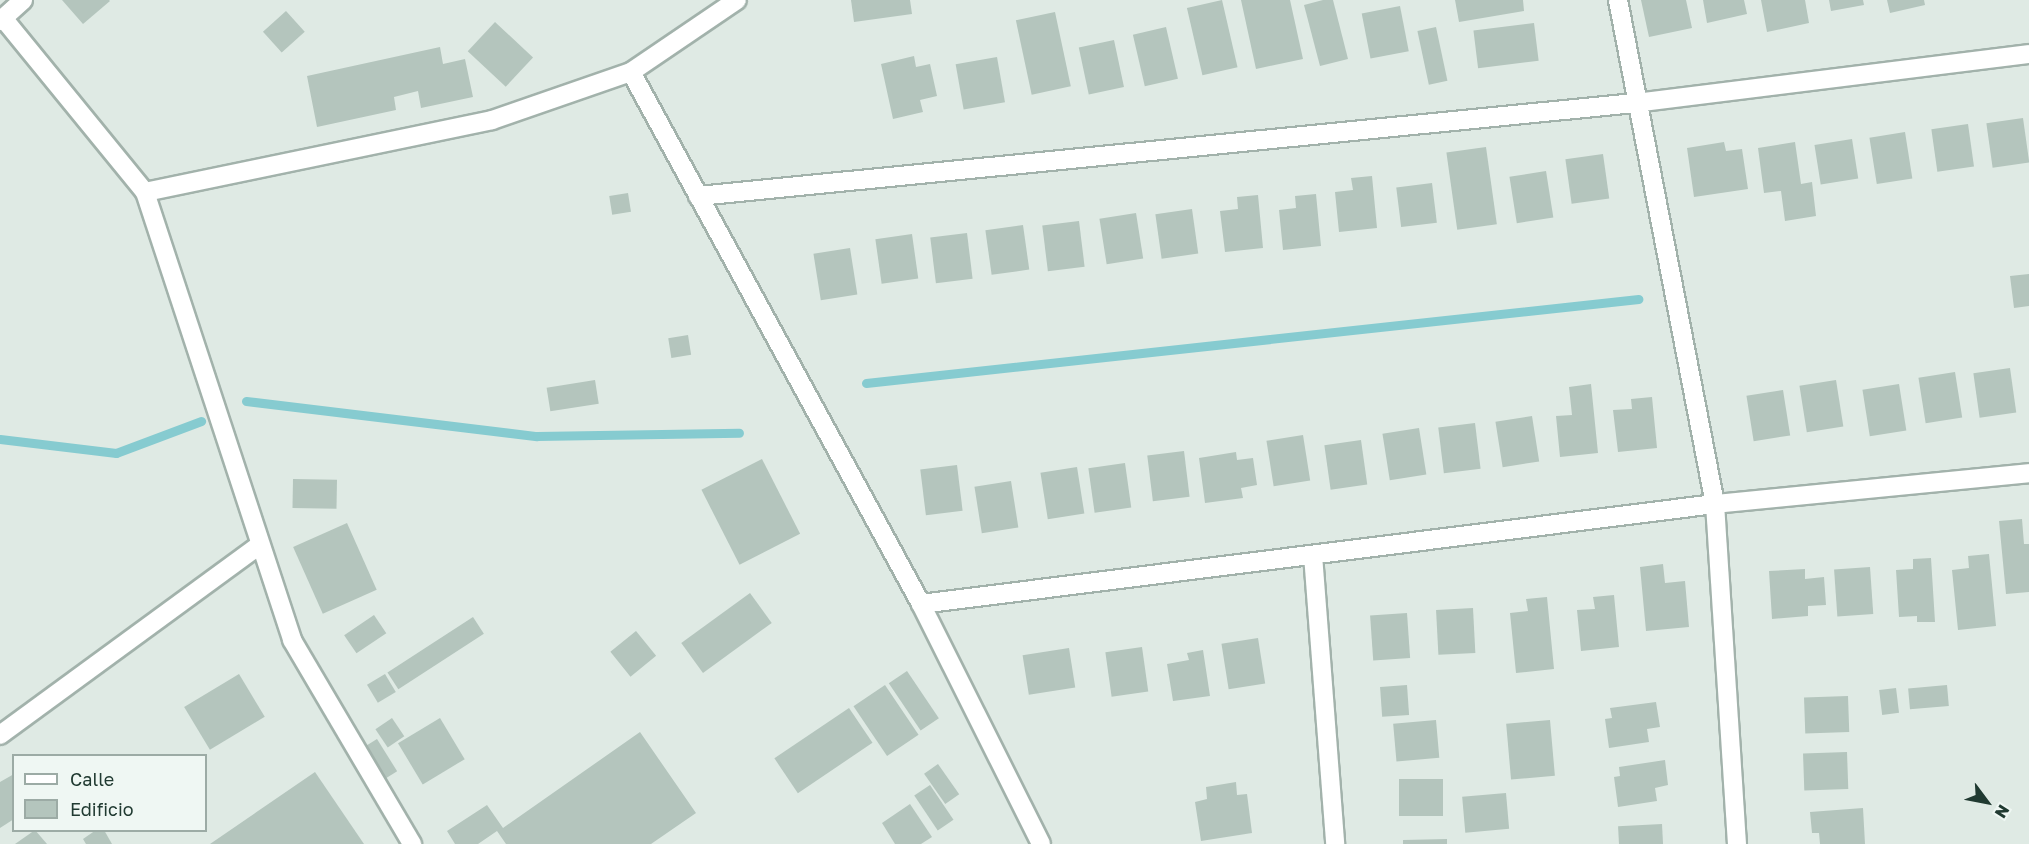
<!DOCTYPE html>
<html>
<head>
<meta charset="utf-8">
<style>
  body { margin:0 }
  #map { position:relative; width:2029px; height:844px; overflow:hidden; background:#dfeae4; font-family:"Golos Text",sans-serif }
  div>[style] { position:absolute }
  [style*='--x'] { left:calc(var(--x)*1px); top:calc(var(--y)*1px); width:calc(var(--w)*1px); rotate:calc(var(--a)*1deg) }
  .stream>* { height:9px; margin:-4.5px; padding:0 4.5px; transform-origin:4.5px; border-radius:4.5px; background:#86cbd0 }
  .building>* { inset:0; background:#b4c5bd; transform-origin:0 0 }
  .roads { filter:drop-shadow(2px 0 #a2b2ab) drop-shadow(-2px 0 #a2b2ab) drop-shadow(0 2px #a2b2ab) drop-shadow(0 -2px #a2b2ab) }
  .minor>* { height:18px; margin:-9px; padding:0 9px; transform-origin:9px; border-radius:9px; background:#fff }
  span { translate:-50% -50%; white-space:nowrap; text-align:center; line-height:1.15; -webkit-text-stroke:5px #eff7f3; paint-order:stroke }
  .legend { position:absolute; left:12px; top:754px; width:195px; height:78px; box-sizing:border-box; background:#eff7f3; border:2px solid #9caba5; margin:0; padding:8px 10px; list-style:none; font-size:18px; color:#203a31 }
  .legend li { display:flex; align-items:center; gap:12px; height:30px }
  .legend b { width:30px; border:2px solid #9caba5 }
  .north { position:absolute; left:1957px; top:772px; width:60px; height:60px; -webkit-text-stroke:4px #eff7f3; paint-order:stroke; rotate:122deg; font-size:16px; font-weight:700; line-height:24px; text-align:center; color:#203a31 }
  .north::after { content:''; display:block; margin:auto; width:21px; height:27px; background:#203a31; clip-path:polygon(50% 0,100% 100%,50% 72%,0 100%) }
</style>
</head>
<body>
<div id="map">
  <div class="stream">
    <div style="--x:866;--y:383;--w:777;--a:-6.21"></div>
    <div style="--x:246;--y:401;--w:293;--a:6.9"></div>
    <div style="--x:537;--y:436;--w:202;--a:-0.9"></div>
    <div style="--x:0;--y:439;--w:117;--a:6.9"></div>
    <div style="--x:116;--y:453;--w:91;--a:-20.6"></div>
  </div>
  <div class="building">
    <div style="clip-path:polygon(62px 0,109px 0,110px 1px,83px 24px)"></div>
    <div style="clip-path:polygon(851px 0,910px 0,912px 14px,854px 22px)"></div>
    <div style="left:1222px;top:0;width:69px;height:36px;rotate:77deg"></div>
    <div style="clip-path:polygon(1241px 0,1290px 0,1303px 59px,1256px 69px)"></div>
    <div style="clip-path:polygon(1323px 0,1333px 0,1348px 59px,1320px 66px,1304px 5px)"></div>
    <div style="clip-path:polygon(1455px 0,1523px 0,1524px 11px,1459px 22px)"></div>
    <div style="clip-path:polygon(1641px 0,1686px 0,1692px 28px,1649px 37px)"></div>
    <div style="clip-path:polygon(1703px 0,1744px 0,1747px 14px,1707px 23px)"></div>
    <div style="clip-path:polygon(1761px 0,1805px 0,1809px 23px,1767px 32px)"></div>
    <div style="clip-path:polygon(1829px 0,1863px 0,1864px 5px,1831px 11px)"></div>
    <div style="clip-path:polygon(1887px 0,1924px 0,1925px 5px,1890px 13px)"></div>
    <div style="left:1400px;top:6px;width:46px;height:39px;rotate:79deg"></div>
    <div style="left:286px;top:11px;width:28px;height:31px;rotate:48deg"></div>
    <div style="left:1055px;top:12px;width:76px;height:40px;rotate:78deg"></div>
    <div style="left:495px;top:22px;width:52px;height:40px;rotate:43deg"></div>
    <div style="left:1534px;top:23px;width:38px;height:61px;rotate:83deg"></div>
    <div style="left:1166px;top:27px;width:53px;height:34px;rotate:77deg"></div>
    <div style="left:1436px;top:27px;width:55px;height:19px;rotate:78deg"></div>
    <div style="left:1114px;top:40px;width:48px;height:36px;rotate:78deg"></div>
    <div style="clip-path:polygon(440px 47px,443px 64px,465px 59px,473px 97px,421px 108px,418px 91px,394px 97px,396px 110px,317px 127px,307px 76px)"></div>
    <div style="clip-path:polygon(914px 56px,916px 67px,930px 64px,937px 96px,920px 100px,923px 112px,893px 119px,881px 64px)"></div>
    <div style="left:997px;top:57px;width:46px;height:42px;rotate:80deg"></div>
    <div style="left:2023px;top:118px;width:45px;height:37px;rotate:82deg"></div>
    <div style="left:1968px;top:124px;width:43px;height:37px;rotate:82deg"></div>
    <div style="left:1905px;top:132px;width:47px;height:36px;rotate:81deg"></div>
    <div style="left:1852px;top:139px;width:40px;height:38px;rotate:81deg"></div>
    <div style="clip-path:polygon(1724px 142px,1726px 151px,1742px 149px,1748px 189px,1694px 197px,1687px 148px)"></div>
    <div style="clip-path:polygon(1795px 142px,1801px 184px,1812px 182px,1816px 216px,1785px 221px,1781px 191px,1764px 193px,1758px 148px)"></div>
    <div style="left:1486px;top:147px;width:78px;height:40px;rotate:82deg"></div>
    <div style="left:1603px;top:154px;width:45px;height:38px;rotate:82deg"></div>
    <div style="left:1546px;top:171px;width:47px;height:37px;rotate:81deg"></div>
    <div style="clip-path:polygon(1372px 176px,1377px 228px,1339px 232px,1335px 192px,1353px 190px,1351px 178px)"></div>
    <div style="left:1432px;top:183px;width:40px;height:36px;rotate:83deg"></div>
    <div style="left:628px;top:193px;width:19px;height:19px;rotate:81deg"></div>
    <div style="clip-path:polygon(1316px 194px,1321px 246px,1283px 250px,1279px 210px,1296px 208px,1295px 196px)"></div>
    <div style="clip-path:polygon(1258px 195px,1263px 248px,1225px 252px,1220px 211px,1238px 209px,1237px 197px)"></div>
    <div style="left:1192px;top:209px;width:45px;height:37px;rotate:82deg"></div>
    <div style="left:1136px;top:213px;width:46px;height:37px;rotate:81deg"></div>
    <div style="left:1079px;top:221px;width:46px;height:37px;rotate:83deg"></div>
    <div style="left:1023px;top:225px;width:45px;height:38px;rotate:82deg"></div>
    <div style="left:967px;top:233px;width:46px;height:37px;rotate:83deg"></div>
    <div style="left:912px;top:234px;width:45px;height:37px;rotate:82deg"></div>
    <div style="left:850px;top:248px;width:47px;height:37px;rotate:81deg"></div>
    <div style="clip-path:polygon(2029px 274px,2029px 306px,2014px 308px,2010px 276px)"></div>
    <div style="left:688px;top:335px;width:20px;height:20px;rotate:81deg"></div>
    <div style="left:2010px;top:368px;width:45px;height:37px;rotate:82deg"></div>
    <div style="left:1955px;top:372px;width:46px;height:37px;rotate:81deg"></div>
    <div style="left:595px;top:380px;width:24px;height:49px;rotate:81deg"></div>
    <div style="left:1836px;top:380px;width:47px;height:37px;rotate:81deg"></div>
    <div style="clip-path:polygon(1591px 384px,1598px 453px,1560px 457px,1556px 416px,1572px 415px,1569px 387px)"></div>
    <div style="left:1899px;top:384px;width:47px;height:37px;rotate:81deg"></div>
    <div style="left:1783px;top:390px;width:46px;height:37px;rotate:81deg"></div>
    <div style="clip-path:polygon(1652px 397px,1657px 448px,1618px 452px,1613px 410px,1632px 409px,1631px 399px)"></div>
    <div style="left:1532px;top:416px;width:46px;height:37px;rotate:81deg"></div>
    <div style="left:1475px;top:423px;width:46px;height:37px;rotate:83deg"></div>
    <div style="left:1419px;top:428px;width:47px;height:37px;rotate:81deg"></div>
    <div style="left:1303px;top:435px;width:46px;height:37px;rotate:81deg"></div>
    <div style="left:1361px;top:440px;width:45px;height:37px;rotate:82deg"></div>
    <div style="left:1184px;top:451px;width:46px;height:37px;rotate:83deg"></div>
    <div style="clip-path:polygon(1236px 452px,1237px 460px,1253px 458px,1257px 485px,1241px 488px,1243px 498px,1205px 503px,1199px 458px)"></div>
    <div style="left:762px;top:459px;width:84px;height:68px;rotate:63deg"></div>
    <div style="left:1125px;top:463px;width:45px;height:37px;rotate:82deg"></div>
    <div style="left:957px;top:465px;width:46px;height:37px;rotate:83deg"></div>
    <div style="left:1077px;top:467px;width:47px;height:37px;rotate:81deg"></div>
    <div style="left:293px;top:479px;width:44px;height:29px;rotate:1deg"></div>
    <div style="left:1011px;top:481px;width:47px;height:37px;rotate:81deg"></div>
    <div style="clip-path:polygon(2022px 519px,2024px 544px,2029px 544px,2029px 592px,2006px 594px,1999px 521px)"></div>
    <div style="left:347px;top:523px;width:73px;height:59px;rotate:66deg"></div>
    <div style="clip-path:polygon(1989px 554px,1996px 626px,1958px 630px,1952px 570px,1969px 568px,1968px 556px)"></div>
    <div style="clip-path:polygon(1931px 558px,1935px 622px,1917px 622px,1917px 616px,1899px 617px,1896px 570px,1913px 569px,1913px 559px)"></div>
    <div style="clip-path:polygon(1663px 564px,1665px 583px,1685px 581px,1689px 627px,1646px 631px,1640px 567px)"></div>
    <div style="left:1870px;top:567px;width:47px;height:36px;rotate:86deg"></div>
    <div style="clip-path:polygon(1805px 569px,1805px 579px,1824px 577px,1826px 605px,1808px 606px,1808px 616px,1772px 619px,1769px 571px)"></div>
    <div style="left:750px;top:593px;width:37px;height:85px;rotate:54deg"></div>
    <div style="clip-path:polygon(1614px 595px,1619px 647px,1581px 651px,1577px 610px,1595px 609px,1593px 597px)"></div>
    <div style="clip-path:polygon(1547px 597px,1554px 669px,1516px 673px,1510px 613px,1528px 611px,1526px 599px)"></div>
    <div style="left:1473px;top:608px;width:45px;height:37px;rotate:87deg"></div>
    <div style="left:1407px;top:613px;width:45px;height:37px;rotate:86deg"></div>
    <div style="left:374px;top:615px;width:22px;height:36px;rotate:56deg"></div>
    <div style="left:473px;top:617px;width:20px;height:102px;rotate:57deg"></div>
    <div style="left:636px;top:631px;width:32px;height:33px;rotate:51deg"></div>
    <div style="left:1258px;top:638px;width:46px;height:37px;rotate:81deg"></div>
    <div style="left:1142px;top:647px;width:45px;height:37px;rotate:82deg"></div>
    <div style="left:1069px;top:648px;width:40px;height:47px;rotate:81deg"></div>
    <div style="clip-path:polygon(1203px 650px,1210px 696px,1173px 701px,1167px 664px,1189px 660px,1187px 653px)"></div>
    <div style="left:907px;top:671px;width:57px;height:22px;rotate:56deg"></div>
    <div style="left:239px;top:674px;width:50px;height:64px;rotate:59deg"></div>
    <div style="left:385px;top:674px;width:21px;height:21px;rotate:59deg"></div>
    <div style="left:885px;top:685px;width:60px;height:38px;rotate:56deg"></div>
    <div style="left:1407px;top:685px;width:30px;height:27px;rotate:86deg"></div>
    <div style="left:1947px;top:685px;width:21px;height:39px;rotate:85deg"></div>
    <div style="left:1896px;top:688px;width:25px;height:17px;rotate:83deg"></div>
    <div style="left:1848px;top:696px;width:36px;height:44px;rotate:88deg"></div>
    <div style="clip-path:polygon(1656px 702px,1660px 727px,1647px 729px,1649px 742px,1609px 748px,1605px 719px,1612px 718px,1610px 708px)"></div>
    <div style="left:849px;top:708px;width:42px;height:90px;rotate:56deg"></div>
    <div style="left:392px;top:718px;width:22px;height:20px;rotate:56deg"></div>
    <div style="left:440px;top:718px;width:48px;height:49px;rotate:59deg"></div>
    <div style="left:1436px;top:720px;width:38px;height:43px;rotate:85deg"></div>
    <div style="left:1550px;top:720px;width:56px;height:44px;rotate:85deg"></div>
    <div style="clip-path:polygon(640px 732px,696px 813px,651px 844px,506px 844px,497px 831px,478px 844px,455px 844px,447px 831px,487px 805px,503px 828px)"></div>
    <div style="left:377px;top:739px;width:38px;height:17px;rotate:58deg"></div>
    <div style="left:1847px;top:752px;width:37px;height:44px;rotate:88deg"></div>
    <div style="clip-path:polygon(1665px 760px,1668px 785px,1655px 788px,1657px 801px,1618px 807px,1614px 777px,1620px 776px,1619px 767px)"></div>
    <div style="left:938px;top:764px;width:37px;height:17px;rotate:55deg"></div>
    <div style="clip-path:polygon(315px 772px,364px 844px,210px 844px)"></div>
    <div style="clip-path:polygon(14px 774px,14px 819px,0 828px,0 782px)"></div>
    <div style="left:1443px;top:779px;width:37px;height:44px;rotate:90deg"></div>
    <div style="clip-path:polygon(1236px 782px,1237px 795px,1247px 794px,1252px 833px,1201px 841px,1195px 802px,1207px 799px,1206px 787px)"></div>
    <div style="left:930px;top:785px;width:42px;height:19px;rotate:56deg"></div>
    <div style="left:1506px;top:793px;width:36px;height:44px;rotate:85deg"></div>
    <div style="clip-path:polygon(910px 804px,932px 837px,921px 844px,895px 844px,882px 823px)"></div>
    <div style="clip-path:polygon(1863px 808px,1865px 844px,1820px 844px,1819px 833px,1812px 833px,1810px 812px)"></div>
    <div style="left:1662px;top:824px;width:20px;height:44px;rotate:87deg"></div>
    <div style="clip-path:polygon(35px 830px,47px 844px,15px 844px)"></div>
    <div style="clip-path:polygon(96px 830px,104px 830px,112px 844px,86px 844px,83px 839px)"></div>
    <div style="clip-path:polygon(1447px 839px,1447px 844px,1403px 844px,1403px 840px)"></div>
  </div>
  <div class="roads">
    <div class="minor">
      <div style="--x:1618;--y:0;--w:513;--a:79.11"></div>
      <div style="--x:1715;--y:504;--w:341;--a:86.3"></div>
      <div style="--x:3;--y:18;--w:225;--a:50.8"></div>
      <div style="--x:145;--y:192;--w:472;--a:71.8"></div>
      <div style="--x:292;--y:640;--w:237;--a:59.5"></div>
      <div style="--x:0;--y:21;--w:31;--a:-42"></div>
      <div style="--x:631;--y:72;--w:606;--a:61.4"></div>
      <div style="--x:921;--y:604;--w:268;--a:63.4"></div>
      <div style="--x:145;--y:192;--w:354;--a:-11.7"></div>
      <div style="--x:492;--y:120;--w:147;--a:-19.1"></div>
      <div style="--x:631;--y:72;--w:128;--a:-34.2"></div>
      <div style="--x:698;--y:196;--w:942;--a:-5.67"></div>
      <div style="--x:1635;--y:103;--w:397;--a:-7.1"></div>
      <div style="--x:1313;--y:555;--w:290;--a:85.6"></div>
      <div style="--x:921;--y:604;--w:800;--a:-7.18"></div>
      <div style="--x:1715;--y:504;--w:316;--a:-5.6"></div>
      <div style="--x:0;--y:735;--w:322;--a:-36.2"></div>
    </div>
  </div>
  <ul class="legend">
  <li><b style="height:8px;background:#fff"></b>Calle</li>
  <li><b style="height:16px;background:#b4c5bd"></b>Edificio</li>
  </ul>
  <div class="north">N</div>
</div>
</body>
</html>
